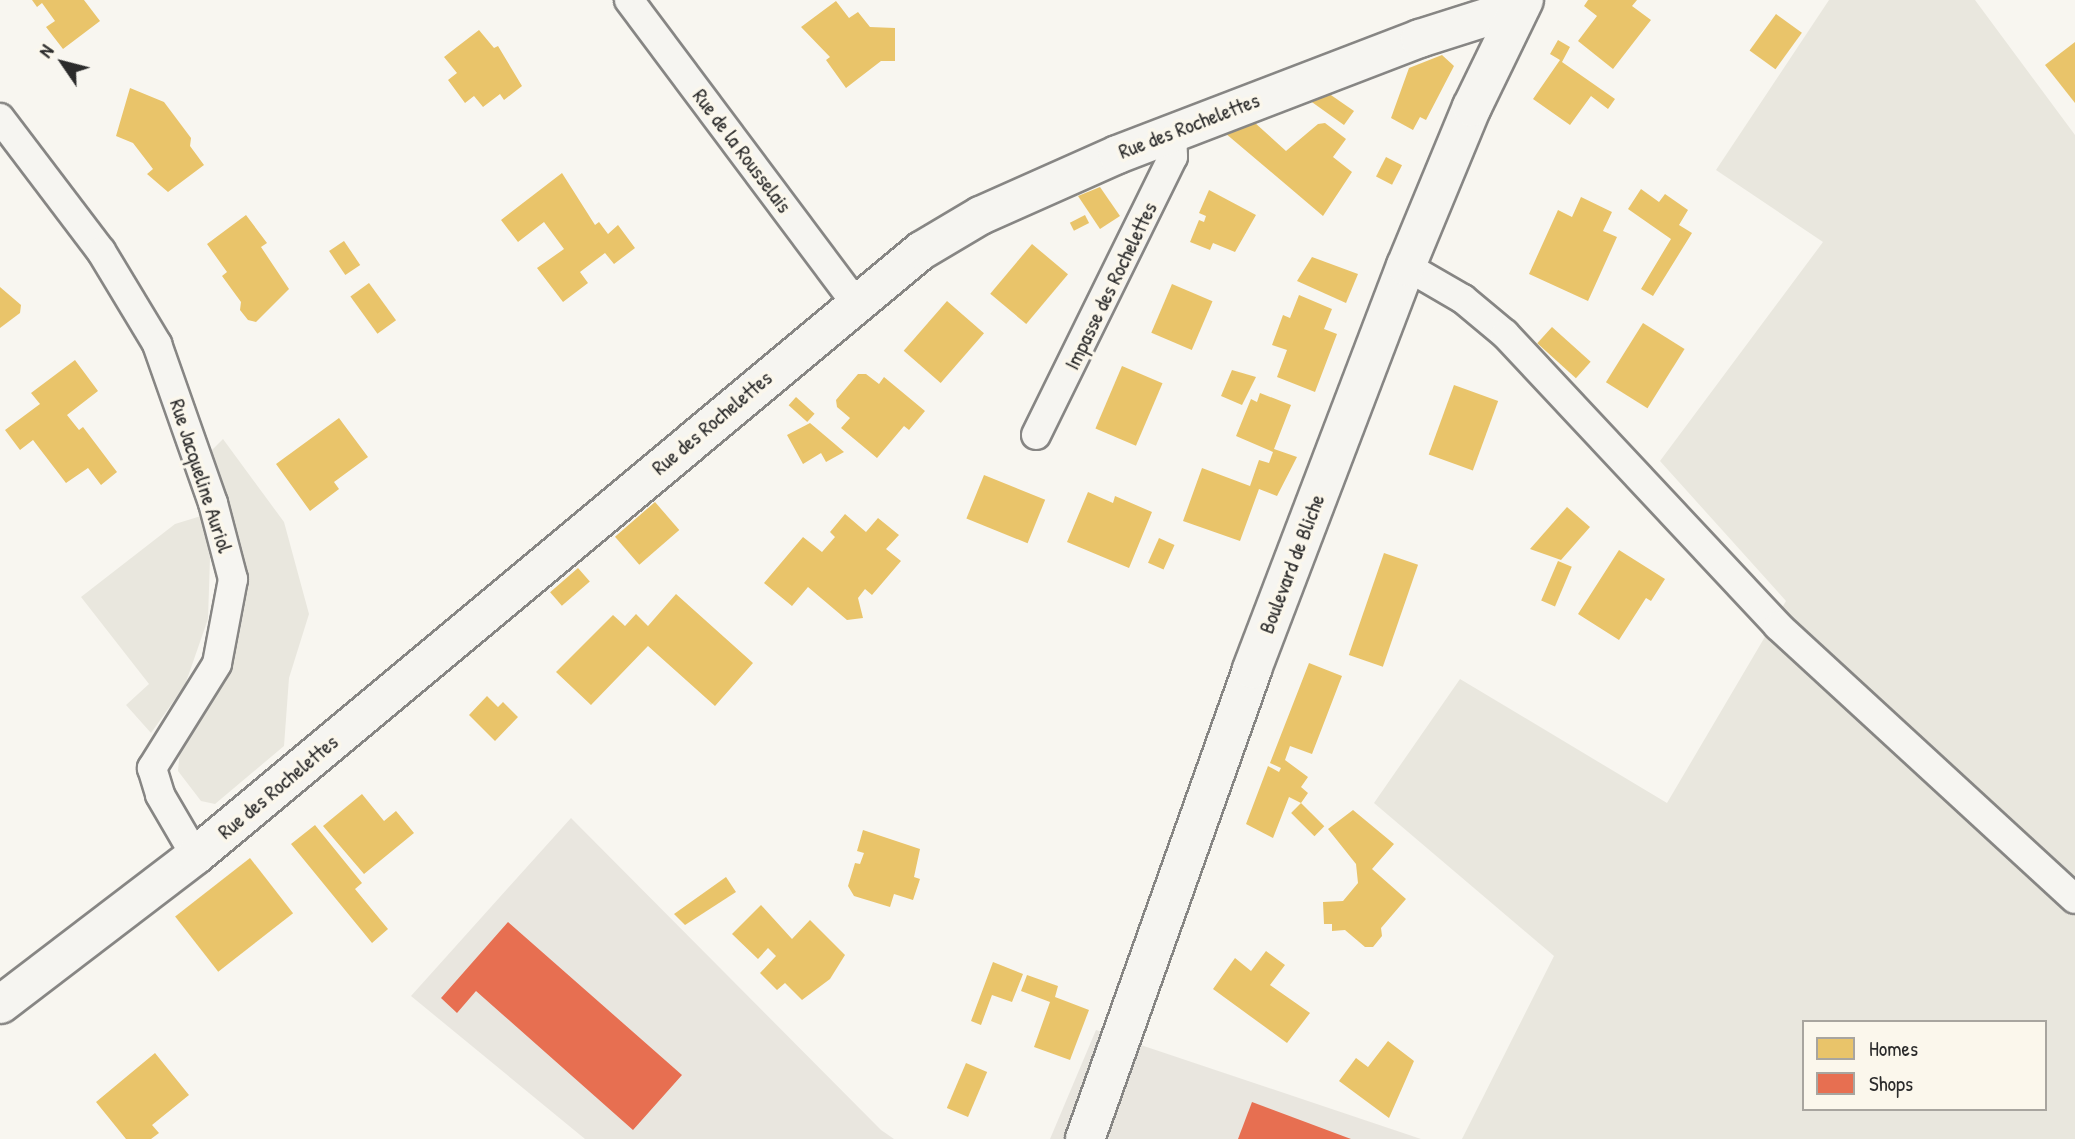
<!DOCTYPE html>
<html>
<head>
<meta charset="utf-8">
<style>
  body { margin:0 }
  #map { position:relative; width:2075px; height:1139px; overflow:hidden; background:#f8f6f0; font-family:"Patrick Hand",sans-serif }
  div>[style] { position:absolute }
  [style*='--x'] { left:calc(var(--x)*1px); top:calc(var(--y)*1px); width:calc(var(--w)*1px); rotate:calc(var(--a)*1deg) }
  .built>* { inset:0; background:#e9e6df }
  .green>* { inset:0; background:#e9e7de }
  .homes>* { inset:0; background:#e9c46a; transform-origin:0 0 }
  .shops>* { inset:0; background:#e76f51 }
  .roads { filter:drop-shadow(2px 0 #878684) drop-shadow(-2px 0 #878684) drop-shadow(0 2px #878684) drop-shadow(0 -2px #878684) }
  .minor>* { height:28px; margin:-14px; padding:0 14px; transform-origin:14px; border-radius:14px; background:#f6f5f1 }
  .tertiary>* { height:37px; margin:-18.5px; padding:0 18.5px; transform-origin:18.5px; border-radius:18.5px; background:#f6f5f1 }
  .secondary>* { height:38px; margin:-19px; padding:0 19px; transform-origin:19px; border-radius:19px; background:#f6f5f1 }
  span { translate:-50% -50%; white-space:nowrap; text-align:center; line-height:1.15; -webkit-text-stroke:7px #fbf7ec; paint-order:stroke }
  .street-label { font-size:21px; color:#2b2b2b }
  .legend { position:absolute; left:1802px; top:1020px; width:245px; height:91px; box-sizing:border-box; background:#fbf7ec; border:2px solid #a8a59f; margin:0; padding:9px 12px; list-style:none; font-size:21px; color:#2b2b2b }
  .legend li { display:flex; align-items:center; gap:14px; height:35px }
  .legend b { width:35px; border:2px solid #a8a59f }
  .north { position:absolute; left:28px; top:28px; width:70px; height:70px; -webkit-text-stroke:5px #fbf7ec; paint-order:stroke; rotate:305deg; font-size:19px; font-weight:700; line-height:28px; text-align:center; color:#2b2b2b }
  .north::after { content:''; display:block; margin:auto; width:24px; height:32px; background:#2b2b2b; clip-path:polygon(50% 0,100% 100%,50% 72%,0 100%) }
</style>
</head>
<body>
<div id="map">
  <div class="built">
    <div style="clip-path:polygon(571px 818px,881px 1130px,894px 1139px,585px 1139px,411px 996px)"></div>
    <div style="clip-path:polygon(1096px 1030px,1421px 1139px,1050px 1139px)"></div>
  </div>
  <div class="green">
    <div style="clip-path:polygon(evenodd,1829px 0,1975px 0,2075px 135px,2075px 1139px,1462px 1139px,1554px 956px,1374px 803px,1460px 679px,1667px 803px,1786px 601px,1660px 461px,1823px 242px,1716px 170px,1829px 0,1804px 1022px,2045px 1022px,2045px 1109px,1804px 1109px,1804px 1022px)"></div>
    <div style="clip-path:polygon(223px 439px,284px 522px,309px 614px,289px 678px,284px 746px,215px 804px,201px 801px,178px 771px,180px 749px,230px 668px,240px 630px,243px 579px,239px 538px,211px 451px)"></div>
    <div style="clip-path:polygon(201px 516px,210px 558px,208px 619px,185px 685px,151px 733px,126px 705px,149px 684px,81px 597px,175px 524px)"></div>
  </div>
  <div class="homes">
    <div style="clip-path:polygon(32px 0,84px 0,100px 21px,63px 49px,46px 27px,55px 21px,42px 3px,37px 7px)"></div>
    <div style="clip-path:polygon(1588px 0,1637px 0,1632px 6px,1651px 20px,1613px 69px,1578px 41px,1597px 16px,1584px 6px)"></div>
    <div style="clip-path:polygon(836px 1px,849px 18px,858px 12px,870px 27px,895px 28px,895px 61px,881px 61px,846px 88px,826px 60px,830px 57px,801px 27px)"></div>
    <div style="left:1776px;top:14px;width:32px;height:45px;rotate:36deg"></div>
    <div style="clip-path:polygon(479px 30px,494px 48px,498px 46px,522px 86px,504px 100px,500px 94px,483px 107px,474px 96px,465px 103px,448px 80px,457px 73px,444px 57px)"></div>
    <div style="clip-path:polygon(1558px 40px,1570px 47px,1562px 62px,1615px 99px,1608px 109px,1591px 96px,1570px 125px,1533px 99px,1560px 60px,1550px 54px)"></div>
    <div style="clip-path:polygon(2075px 42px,2075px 103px,2045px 65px)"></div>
    <div style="clip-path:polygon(1442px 55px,1454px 66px,1426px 120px,1420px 117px,1413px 130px,1391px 118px,1409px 68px)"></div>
    <div style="clip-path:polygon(130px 88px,164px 102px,191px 138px,190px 146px,204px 165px,168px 192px,147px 174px,153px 169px,133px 143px,116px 136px)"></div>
    <div style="clip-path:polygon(1328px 93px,1354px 111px,1344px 125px,1309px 100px)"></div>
    <div style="clip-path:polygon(1254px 122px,1286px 151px,1318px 124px,1325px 123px,1346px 139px,1333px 157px,1352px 172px,1323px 216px,1225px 133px)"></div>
    <div style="left:1386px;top:157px;width:18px;height:22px;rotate:27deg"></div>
    <div style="clip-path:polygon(562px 173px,595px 225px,599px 222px,608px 234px,618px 225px,635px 248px,614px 264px,605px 253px,580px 272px,588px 283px,563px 302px,537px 268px,564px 249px,544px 222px,518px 242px,501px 220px)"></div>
    <div style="clip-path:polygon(1100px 187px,1120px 216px,1100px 229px,1078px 196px)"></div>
    <div style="clip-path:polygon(1641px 189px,1659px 202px,1665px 194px,1688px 210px,1679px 225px,1692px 233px,1653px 296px,1641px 289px,1671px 239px,1628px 209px)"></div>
    <div style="clip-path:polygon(1209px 190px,1256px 215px,1235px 252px,1213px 243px,1210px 250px,1190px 242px,1199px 220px,1204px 222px,1206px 216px,1199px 213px)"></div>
    <div style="clip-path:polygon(1581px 197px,1612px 212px,1603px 231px,1617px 237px,1588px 301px,1529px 274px,1558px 210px,1572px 217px)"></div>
    <div style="clip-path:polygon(246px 215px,267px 243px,261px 247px,289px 289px,256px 322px,248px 320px,240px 310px,241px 302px,222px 276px,227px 272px,207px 244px)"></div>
    <div style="left:1085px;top:215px;width:9px;height:17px;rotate:63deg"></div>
    <div style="left:344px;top:241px;width:29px;height:18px;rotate:56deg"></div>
    <div style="left:1032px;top:244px;width:47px;height:65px;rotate:40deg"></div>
    <div style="clip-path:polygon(1312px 257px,1358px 274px,1346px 303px,1297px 281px)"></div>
    <div style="left:369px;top:283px;width:46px;height:23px;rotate:54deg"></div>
    <div style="left:1172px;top:284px;width:44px;height:53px;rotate:23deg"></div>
    <div style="clip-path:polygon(0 287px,21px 305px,20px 313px,0 328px)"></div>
    <div style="clip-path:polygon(1299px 295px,1332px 309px,1324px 329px,1337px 334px,1315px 392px,1277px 377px,1287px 350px,1272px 345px,1283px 315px,1290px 318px)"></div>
    <div style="left:947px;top:301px;width:49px;height:66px;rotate:41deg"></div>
    <div style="left:1643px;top:323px;width:49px;height:70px;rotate:32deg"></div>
    <div style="left:1552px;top:327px;width:52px;height:22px;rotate:42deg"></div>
    <div style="clip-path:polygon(75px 360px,98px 391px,67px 415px,79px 430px,83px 427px,117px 472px,101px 485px,88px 468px,66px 483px,33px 440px,20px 450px,5px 430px,40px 404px,31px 393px)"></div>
    <div style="left:1122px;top:366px;width:44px;height:68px;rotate:23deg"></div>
    <div style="clip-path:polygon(1232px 370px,1256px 377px,1242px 405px,1221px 396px)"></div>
    <div style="clip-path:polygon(858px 374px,866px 374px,879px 384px,884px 377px,925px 411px,909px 430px,904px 426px,877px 458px,841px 428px,850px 418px,837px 407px,836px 400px)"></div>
    <div style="left:1454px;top:385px;width:47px;height:74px;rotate:20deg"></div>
    <div style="clip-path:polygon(1260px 393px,1291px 405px,1274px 449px,1297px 457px,1277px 496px,1259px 489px,1240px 541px,1183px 521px,1202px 468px,1250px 486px,1259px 460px,1269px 463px,1273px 452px,1236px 436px,1251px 399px,1257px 402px)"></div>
    <div style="left:796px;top:397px;width:25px;height:11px;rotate:42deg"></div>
    <div style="clip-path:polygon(339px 418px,368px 457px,334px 482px,339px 489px,310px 511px,276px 464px)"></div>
    <div style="clip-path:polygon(810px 423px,836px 445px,844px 452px,826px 462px,821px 453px,803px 464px,787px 435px)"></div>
    <div style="left:984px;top:475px;width:66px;height:47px;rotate:22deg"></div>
    <div style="clip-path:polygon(1088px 492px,1113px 503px,1115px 496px,1152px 512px,1129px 568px,1067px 542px)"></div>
    <div style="left:655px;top:502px;width:37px;height:53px;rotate:49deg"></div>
    <div style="clip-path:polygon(1567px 507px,1590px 527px,1561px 560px,1530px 549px)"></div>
    <div style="clip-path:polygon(845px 514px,866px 532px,878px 518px,899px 535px,886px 549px,901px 561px,872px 595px,865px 589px,858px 598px,863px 618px,847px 620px,808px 587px,792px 606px,764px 583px,803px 537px,822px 552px,835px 537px,830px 532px)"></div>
    <div style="left:1159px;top:538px;width:17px;height:27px;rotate:24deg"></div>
    <div style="clip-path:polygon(1619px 550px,1665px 579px,1651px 601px,1646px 598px,1619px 640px,1578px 614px)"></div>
    <div style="left:1384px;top:553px;width:36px;height:108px;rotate:19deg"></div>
    <div style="left:1558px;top:561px;width:15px;height:43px;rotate:23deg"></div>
    <div style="left:578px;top:568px;width:18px;height:37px;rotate:49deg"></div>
    <div style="clip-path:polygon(676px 594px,753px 663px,715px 706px,648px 646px,591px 705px,556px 672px,613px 615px,625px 626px,636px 614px,648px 626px)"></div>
    <div style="clip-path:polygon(1309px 663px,1342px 676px,1312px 754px,1290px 746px,1285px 760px,1308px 777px,1301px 787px,1308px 793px,1301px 803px,1289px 797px,1273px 838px,1246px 824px,1268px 766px,1279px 772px,1281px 768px,1270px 763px)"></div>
    <div style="clip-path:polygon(487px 696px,498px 707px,503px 702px,518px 717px,495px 741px,469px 715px)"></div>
    <div style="clip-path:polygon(362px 794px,384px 821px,396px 811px,414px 833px,364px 874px,323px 826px)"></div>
    <div style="left:1301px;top:803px;width:33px;height:14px;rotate:45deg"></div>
    <div style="clip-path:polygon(1353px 810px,1394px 844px,1372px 869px,1406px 899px,1381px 928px,1382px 936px,1373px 947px,1365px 947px,1345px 930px,1332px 931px,1332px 924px,1324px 924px,1323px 902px,1343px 901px,1358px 883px,1356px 864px,1328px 829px)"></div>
    <div style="clip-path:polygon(315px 825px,362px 883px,355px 889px,388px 929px,372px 943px,291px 844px)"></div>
    <div style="clip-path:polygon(863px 830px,920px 849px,914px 877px,920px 879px,913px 900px,894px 894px,890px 907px,854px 896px,848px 886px,855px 863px,860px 864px,864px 853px,857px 851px)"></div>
    <div style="left:250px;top:858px;width:70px;height:95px;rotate:52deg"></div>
    <div style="clip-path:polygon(726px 877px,736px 892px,685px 925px,674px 914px)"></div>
    <div style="clip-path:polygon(761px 905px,792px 939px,810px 920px,845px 955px,830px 979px,802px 1000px,785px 983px,777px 990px,760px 973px,776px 956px,768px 948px,758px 959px,732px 934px)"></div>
    <div style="clip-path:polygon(1266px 951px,1285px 965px,1270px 985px,1310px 1013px,1287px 1043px,1213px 989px,1235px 958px,1251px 971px)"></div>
    <div style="clip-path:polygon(993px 962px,1023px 974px,1012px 1002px,992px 995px,981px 1025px,971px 1021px)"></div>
    <div style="clip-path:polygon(1027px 975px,1058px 986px,1055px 997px,1089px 1010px,1070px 1060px,1034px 1047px,1050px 1002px,1021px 991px)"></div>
    <div style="clip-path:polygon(1388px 1041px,1414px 1061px,1389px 1118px,1339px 1081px,1356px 1058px,1368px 1067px)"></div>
    <div style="clip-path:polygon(155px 1053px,189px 1095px,152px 1125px,159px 1133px,151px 1139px,126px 1139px,96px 1102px)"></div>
    <div style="left:966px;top:1063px;width:23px;height:49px;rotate:23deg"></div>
  </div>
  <div class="shops">
    <div style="clip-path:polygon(508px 922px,682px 1075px,633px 1130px,476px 991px,457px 1013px,441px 998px)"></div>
    <div style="clip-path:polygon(1252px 1102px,1351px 1139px,1238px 1139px)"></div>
  </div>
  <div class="roads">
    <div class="minor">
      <div style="--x:629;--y:0;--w:377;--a:53.2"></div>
      <div style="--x:0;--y:118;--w:167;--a:52.8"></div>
      <div style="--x:101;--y:251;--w:109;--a:58.9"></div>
      <div style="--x:157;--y:344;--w:169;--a:70.6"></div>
      <div style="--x:213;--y:503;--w:79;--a:75.3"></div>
      <div style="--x:233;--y:579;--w:86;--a:100.7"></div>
      <div style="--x:217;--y:664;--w:123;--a:122"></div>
      <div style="--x:152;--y:768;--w:28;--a:73"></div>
      <div style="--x:160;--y:795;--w:69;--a:59.7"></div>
      <div style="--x:1406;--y:266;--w:66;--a:30.1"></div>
      <div style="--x:1463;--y:299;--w:55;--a:39.8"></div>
      <div style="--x:1505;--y:334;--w:400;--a:46.9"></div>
      <div style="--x:1778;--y:626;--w:403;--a:42.6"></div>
      <div style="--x:1036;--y:435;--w:310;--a:-63.8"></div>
      <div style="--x:1173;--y:157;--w:23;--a:-92"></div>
    </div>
    <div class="tertiary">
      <div style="--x:0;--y:1004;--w:245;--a:-37.4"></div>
      <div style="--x:195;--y:855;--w:945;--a:-39.81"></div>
      <div style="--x:921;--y:250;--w:69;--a:-30.7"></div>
      <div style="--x:980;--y:215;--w:150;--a:-24"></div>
      <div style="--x:1117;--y:154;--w:324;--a:-21"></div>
      <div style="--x:1419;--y:38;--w:106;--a:-17.6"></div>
    </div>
    <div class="secondary">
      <div style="--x:1085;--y:1139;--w:499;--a:-70.4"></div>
      <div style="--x:1252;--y:669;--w:431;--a:-69.1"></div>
      <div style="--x:1406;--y:266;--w:172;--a:-67.5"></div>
      <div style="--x:1472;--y:107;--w:119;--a:-64.1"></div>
    </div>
  </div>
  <div class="street-label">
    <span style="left:1189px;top:126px;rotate:-21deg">Rue des Rochelettes</span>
    <span style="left:742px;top:151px;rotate:53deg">Rue de la Rousselais</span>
    <span style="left:1111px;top:286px;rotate:-64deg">Impasse des Rochelettes</span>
    <span style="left:712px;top:423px;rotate:-40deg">Rue des Rochelettes</span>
    <span style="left:201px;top:476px;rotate:72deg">Rue Jacqueline Auriol</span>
    <span style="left:1292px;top:564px;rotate:-69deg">Boulevard de Bliche</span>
    <span style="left:278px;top:787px;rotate:-40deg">Rue des Rochelettes</span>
  </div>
  <ul class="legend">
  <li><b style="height:19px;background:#e9c46a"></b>Homes</li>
  <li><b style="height:19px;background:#e76f51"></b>Shops</li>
  </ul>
  <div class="north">N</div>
</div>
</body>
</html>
